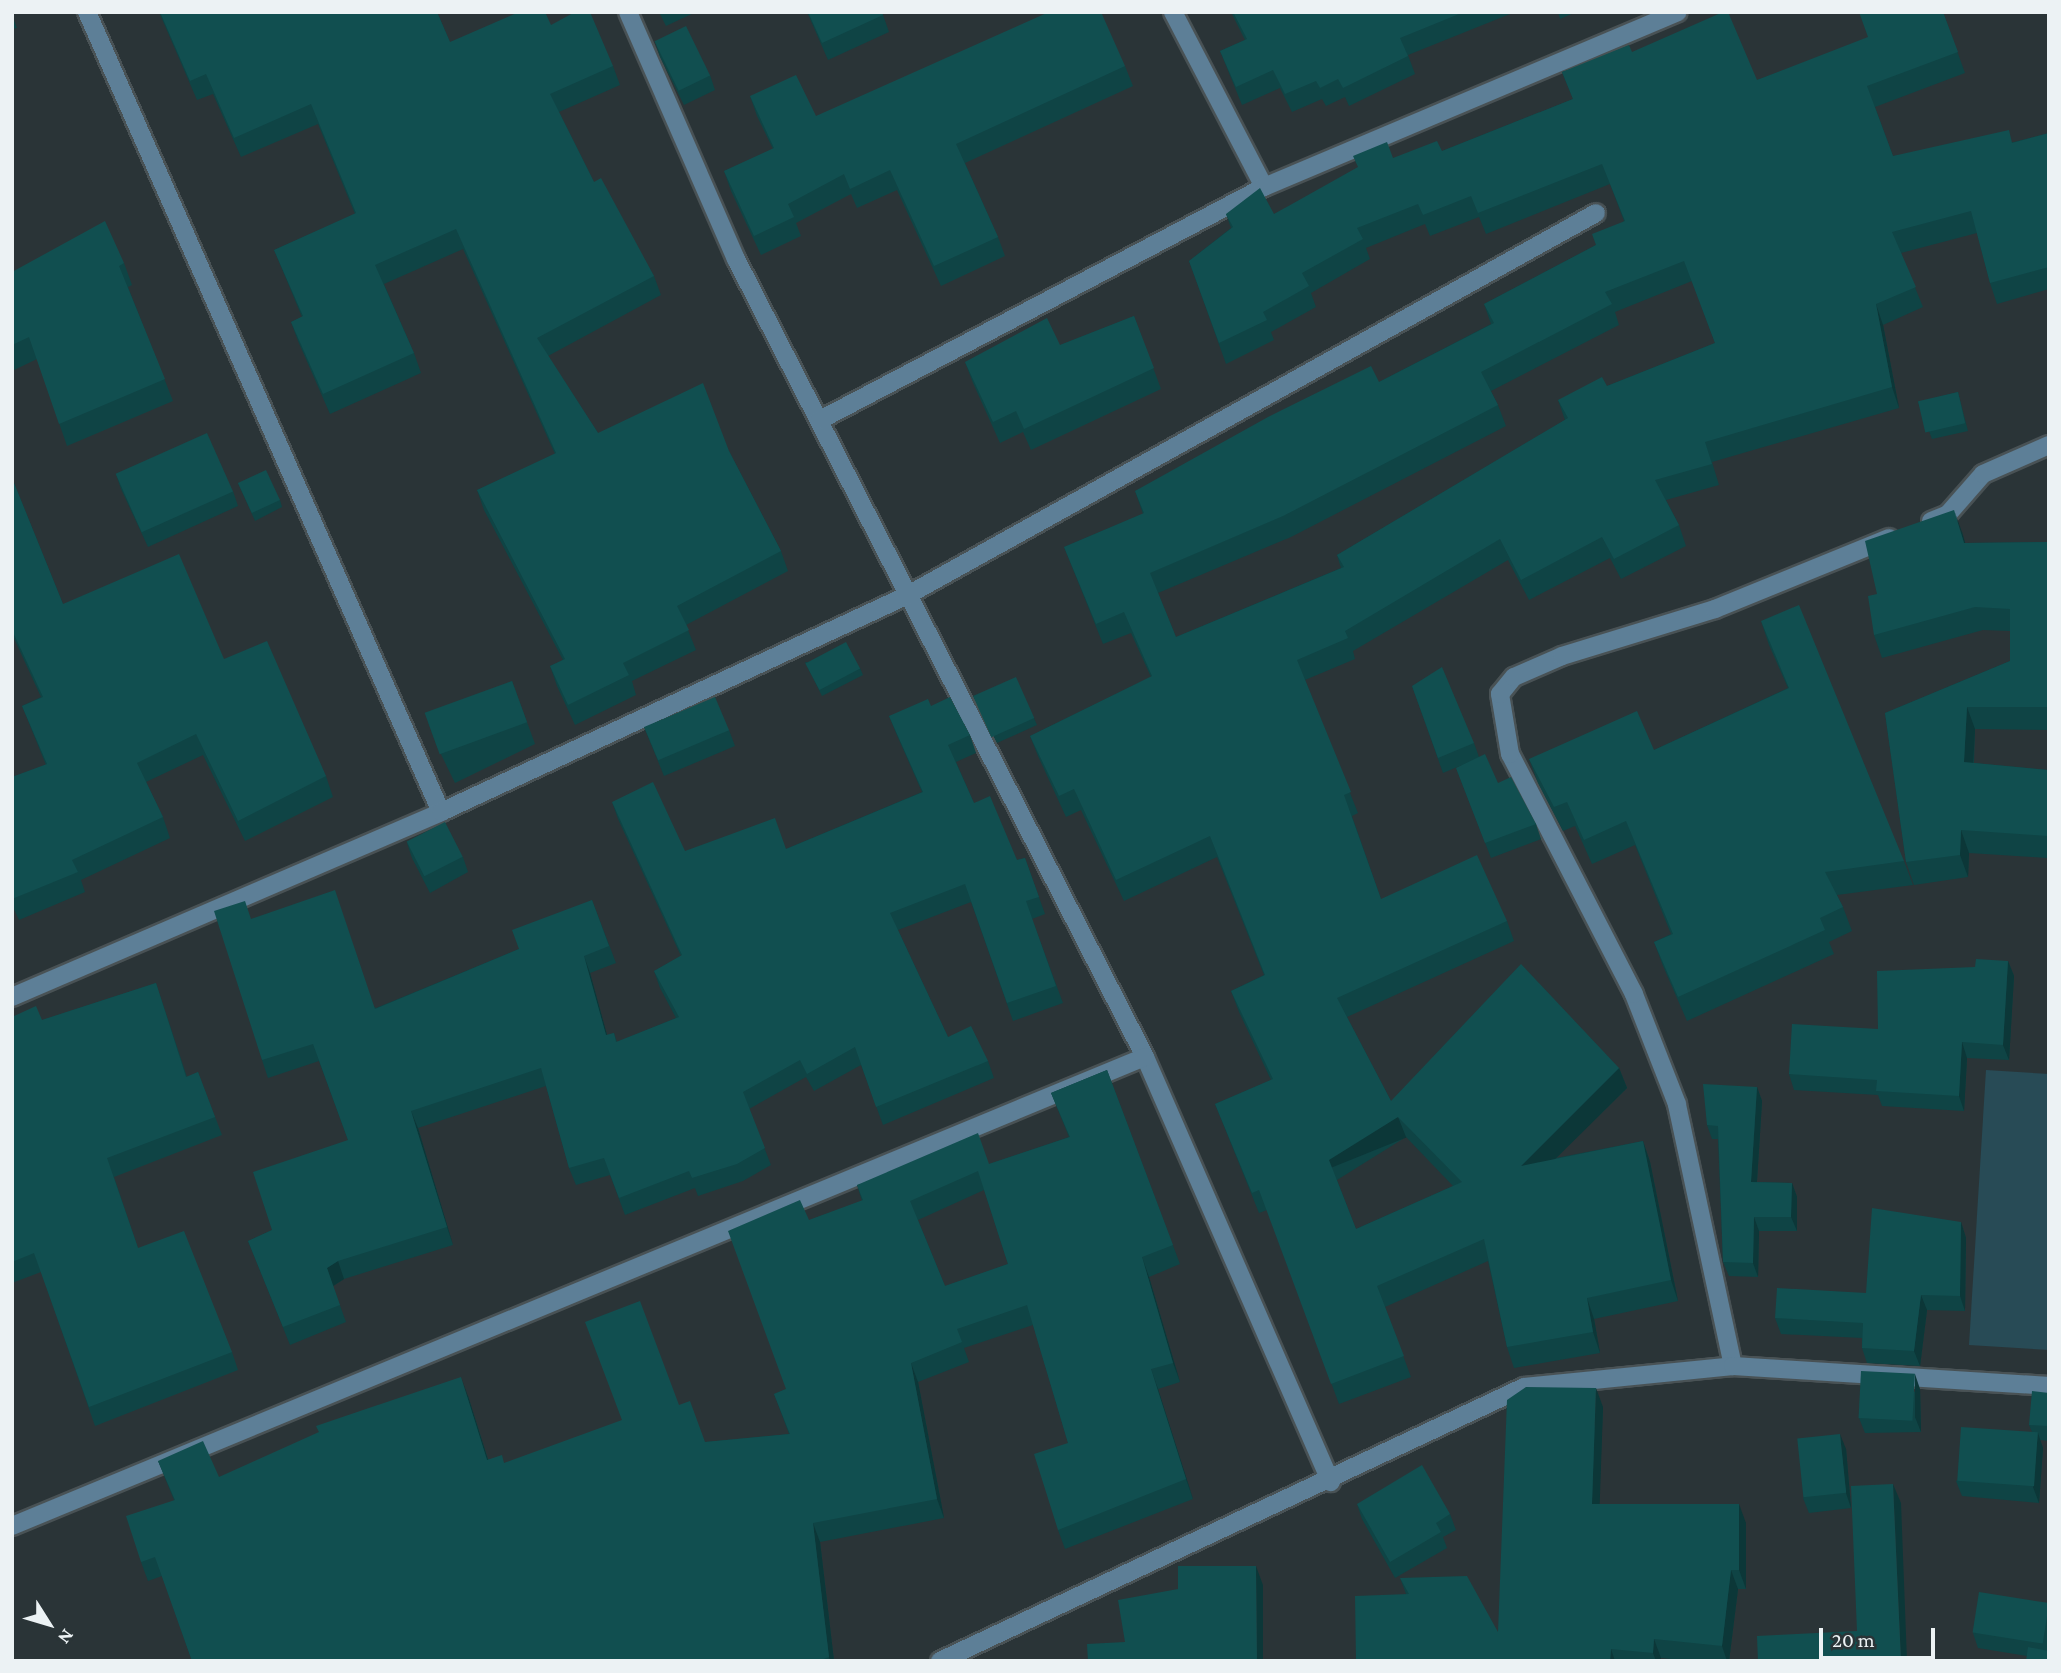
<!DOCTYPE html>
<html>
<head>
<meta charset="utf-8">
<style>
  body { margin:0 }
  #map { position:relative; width:2061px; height:1673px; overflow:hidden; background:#2a3437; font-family:"Crimson Pro",serif }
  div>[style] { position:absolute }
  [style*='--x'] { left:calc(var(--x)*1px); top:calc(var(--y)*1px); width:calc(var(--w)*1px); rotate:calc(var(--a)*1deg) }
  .green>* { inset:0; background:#284b56 }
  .roads { filter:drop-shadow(2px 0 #495255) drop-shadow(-2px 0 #495255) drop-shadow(0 2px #495255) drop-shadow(0 -2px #495255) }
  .minor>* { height:18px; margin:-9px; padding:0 9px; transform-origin:9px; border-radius:9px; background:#5d7f97 }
  .wall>* { inset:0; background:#0f4445 }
  .shaded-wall>* { inset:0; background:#0c3738; transform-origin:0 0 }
  .building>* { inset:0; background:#114f50; transform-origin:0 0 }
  span { translate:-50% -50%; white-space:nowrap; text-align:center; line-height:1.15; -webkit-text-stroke:5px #2a3437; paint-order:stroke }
  .frame { position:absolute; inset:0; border:14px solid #ecf2f4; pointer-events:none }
  .north { position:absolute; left:14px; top:1589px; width:70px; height:70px; -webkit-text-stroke:5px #2a3437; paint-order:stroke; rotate:127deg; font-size:19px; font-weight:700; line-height:28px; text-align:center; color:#ecf2f4 }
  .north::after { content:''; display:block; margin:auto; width:24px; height:32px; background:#ecf2f4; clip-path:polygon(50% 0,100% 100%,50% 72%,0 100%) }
  .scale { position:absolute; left:1819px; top:1628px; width:116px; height:32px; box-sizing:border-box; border:4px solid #ecf2f4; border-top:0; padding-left:9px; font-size:21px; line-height:24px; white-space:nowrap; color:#ecf2f4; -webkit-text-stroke:5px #2a3437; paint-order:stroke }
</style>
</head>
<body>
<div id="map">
  <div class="green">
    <div style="clip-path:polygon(1986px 1070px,2049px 1074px,2049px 1350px,1969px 1345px)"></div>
  </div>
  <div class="roads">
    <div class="minor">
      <div style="--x:87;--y:12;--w:875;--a:66.13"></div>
      <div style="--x:628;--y:12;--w:270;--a:66.4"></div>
      <div style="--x:736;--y:259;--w:897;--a:62.86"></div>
      <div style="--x:1145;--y:1057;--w:464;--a:66.4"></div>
      <div style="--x:1173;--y:12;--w:197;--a:62.5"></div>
      <div style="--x:820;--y:420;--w:501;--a:-27.69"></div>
      <div style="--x:1264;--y:187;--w:449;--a:-22.9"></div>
      <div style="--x:1931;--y:521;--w:18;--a:-22"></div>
      <div style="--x:1948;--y:514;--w:53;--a:-48.8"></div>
      <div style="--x:1983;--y:474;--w:72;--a:-23.7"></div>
      <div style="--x:12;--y:997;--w:467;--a:-23.3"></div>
      <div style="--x:441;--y:812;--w:513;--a:-24.92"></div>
      <div style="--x:906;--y:596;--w:789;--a:-29.03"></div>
      <div style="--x:1733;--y:1366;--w:268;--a:-102.1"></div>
      <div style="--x:1677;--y:1104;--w:118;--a:-111.4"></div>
      <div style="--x:1634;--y:994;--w:270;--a:-117.3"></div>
      <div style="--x:1510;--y:754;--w:61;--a:-99.5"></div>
      <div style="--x:1500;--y:694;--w:22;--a:-51"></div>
      <div style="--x:1514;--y:677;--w:52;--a:-23.6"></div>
      <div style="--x:1562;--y:656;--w:160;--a:-17.1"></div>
      <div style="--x:1715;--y:609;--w:188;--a:-22.2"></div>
      <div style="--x:12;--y:1526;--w:1226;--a:-22.49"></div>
      <div style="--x:940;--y:1661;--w:645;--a:-25.13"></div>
      <div style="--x:1524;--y:1387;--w:210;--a:-5.7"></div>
      <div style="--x:1733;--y:1366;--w:317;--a:3.6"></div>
    </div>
  </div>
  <div class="wall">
    <div style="clip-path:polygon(159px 12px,437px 12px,450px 42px,551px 25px,613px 66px,620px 85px,559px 112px,594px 182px,654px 276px,661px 295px,548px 356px,598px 433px,729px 451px,781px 551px,788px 571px,686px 625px,696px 650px,632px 681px,636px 695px,575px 725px,557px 686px,550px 666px,563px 660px,484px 510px,477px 490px,555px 454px,463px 249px,384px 284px,414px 353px,421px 373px,330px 414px,298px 341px,291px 322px,302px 317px,282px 269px,274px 250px,355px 214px,318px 124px,241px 157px,213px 94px,197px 100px)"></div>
    <div style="clip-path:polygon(659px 12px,696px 12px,666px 26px)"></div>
    <div style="clip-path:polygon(807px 12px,882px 12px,889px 32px,828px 60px)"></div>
    <div style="clip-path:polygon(1231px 12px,1515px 12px,1408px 55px,1415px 74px,1349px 106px,1345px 97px,1326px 106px,1322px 99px,1292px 112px,1280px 88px,1242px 105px,1220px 51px,1245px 40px)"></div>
    <div style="clip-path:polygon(1558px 12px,1576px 12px,1560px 19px)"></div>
    <div style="clip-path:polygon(evenodd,1943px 12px,1965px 73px,1875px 107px,1893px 156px,2014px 142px,2049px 133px,2049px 289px,1997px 304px,1990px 283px,1977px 233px,1901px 253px,1923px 307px,1883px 325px,1899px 408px,1712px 462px,1719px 485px,1666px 500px,1679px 525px,1686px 546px,1621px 579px,1610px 558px,1529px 600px,1508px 560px,1353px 651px,1355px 659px,1305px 680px,1358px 813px,1352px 816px,1381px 899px,1507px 921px,1514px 941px,1347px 1017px,1391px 1101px,1619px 1068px,1627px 1088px,1556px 1158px,1643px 1141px,1650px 1162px,1678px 1301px,1594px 1319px,1600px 1353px,1514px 1368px,1507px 1347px,1488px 1261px,1385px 1307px,1411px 1377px,1339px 1404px,1267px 1210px,1259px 1213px,1215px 1104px,1271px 1080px,1239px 1012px,1231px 991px,1264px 975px,1217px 857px,1124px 901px,1081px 810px,1066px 817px,1038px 756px,1030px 736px,1151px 677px,1131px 633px,1103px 644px,1064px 547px,1143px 514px,1135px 491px,1379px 382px,1491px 324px,1484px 304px,1596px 245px,1624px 221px,1610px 184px,1486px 234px,1479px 217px,1430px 236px,1425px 224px,1366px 248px,1370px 259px,1311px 293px,1316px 307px,1271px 332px,1274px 340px,1226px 364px,1189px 261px,1231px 228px,1226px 214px,1274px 214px,1393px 158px,1442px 151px,1573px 99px,1562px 72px,1632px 52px,1757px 80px,1943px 12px,1692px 281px,1715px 343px,1607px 386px,1558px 400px,1565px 420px,1337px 555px,1341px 568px,1176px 637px,1158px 593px,1291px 537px,1506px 426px,1498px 405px,1491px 391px,1619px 325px,1615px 312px,1692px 281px,1943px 12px,1406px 1137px,1453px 1186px,1356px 1229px,1337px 1180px,1406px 1137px)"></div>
    <div style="clip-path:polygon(12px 15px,17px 28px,12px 29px)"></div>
    <div style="clip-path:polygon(655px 42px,710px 75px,715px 90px,684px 105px,660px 57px)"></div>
    <div style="clip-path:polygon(1125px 66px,1133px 86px,965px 163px,998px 237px,1005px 256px,941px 286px,897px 190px,857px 208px,851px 194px,796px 223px,801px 236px,761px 255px,731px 191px,724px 171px,773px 149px,757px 116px,750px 96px,816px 116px)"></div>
    <div style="clip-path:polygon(124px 263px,132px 285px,128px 287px,173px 401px,67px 446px,37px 359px,12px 371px,12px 272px)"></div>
    <div style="clip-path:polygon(1134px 316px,1161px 389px,1031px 450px,1023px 432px,1000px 443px,973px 383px,965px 362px,1060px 345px)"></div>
    <div style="clip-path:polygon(1958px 392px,1968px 431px,1932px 439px,1918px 402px)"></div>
    <div style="clip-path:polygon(116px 474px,233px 491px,238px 506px,148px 547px,121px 489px)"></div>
    <div style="clip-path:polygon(12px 478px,63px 604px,224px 659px,326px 776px,333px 797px,245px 841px,203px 755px,146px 782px,163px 817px,170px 838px,81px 880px,85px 892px,19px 920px,12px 905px,12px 777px,46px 765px,22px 706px,41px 697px,12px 634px)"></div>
    <div style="clip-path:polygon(238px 483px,280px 500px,282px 507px,255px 521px)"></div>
    <div style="clip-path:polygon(1962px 532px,1965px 543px,2049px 542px,2049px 730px,1975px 729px,1974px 763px,2049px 770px,2049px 858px,1969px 853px,1968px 877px,1914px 885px,1906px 862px,1885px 713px,2010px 661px,2010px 631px,1983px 630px,1882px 658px,1874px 635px,1877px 594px)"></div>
    <div style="clip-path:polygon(1761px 621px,1904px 861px,1913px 885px,1837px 895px,1843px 907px,1852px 931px,1829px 942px,1834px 954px,1687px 1021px,1663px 966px,1654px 942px,1671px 934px,1635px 845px,1592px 864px,1575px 826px,1563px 831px,1538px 783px,1529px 759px,1654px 750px,1788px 688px,1769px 645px)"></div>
    <div style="clip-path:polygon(805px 662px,860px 668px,863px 675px,822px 696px)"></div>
    <div style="clip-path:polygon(512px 681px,535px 744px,455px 783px,436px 744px,428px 722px)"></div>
    <div style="clip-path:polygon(1412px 686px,1474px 743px,1479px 757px,1498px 783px,1536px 824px,1541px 839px,1491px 858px,1456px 768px,1462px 765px,1443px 773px)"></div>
    <div style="clip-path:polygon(974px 697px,1034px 718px,1037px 725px,997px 743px)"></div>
    <div style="clip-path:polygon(931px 706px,970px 735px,976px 753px,956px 762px,974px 803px,1017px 860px,1025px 858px,1045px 914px,1032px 919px,1063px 1003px,1013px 1021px,971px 902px,898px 930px,948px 1037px,988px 1061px,994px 1078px,883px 1125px,861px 1065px,814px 1091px,806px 1077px,749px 1109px,771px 1165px,743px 1181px,698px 1196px,695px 1188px,625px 1215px,610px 1175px,576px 1185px,569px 1168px,546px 1086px,418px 1128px,453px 1245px,344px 1279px,333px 1286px,346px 1322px,290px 1345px,248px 1241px,272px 1230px,348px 1140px,319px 1061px,268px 1078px,262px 1060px,252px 918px,376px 1008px,519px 949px,592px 900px,616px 963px,590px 973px,607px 1035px,614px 1033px,617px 1042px,676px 1018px,660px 988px,654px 971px,681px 956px,618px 819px,612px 802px,685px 851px,786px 849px,922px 792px,896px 733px,889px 716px)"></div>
    <div style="clip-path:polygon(644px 727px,729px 730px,735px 746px,664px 776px)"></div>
    <div style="clip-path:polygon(407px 843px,463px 857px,468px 872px,430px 893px,412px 858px)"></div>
    <div style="clip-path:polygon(2008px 961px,2014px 976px,2009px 1060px,1967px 1058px,1964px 1111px,1882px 1106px,1878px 1095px,1794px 1090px,1789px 1074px,1878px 1029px,1975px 967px)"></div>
    <div style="clip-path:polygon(156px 983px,187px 1077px,198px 1072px,222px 1135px,114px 1177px,138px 1248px,232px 1352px,238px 1370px,95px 1426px,41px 1272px,12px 1283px,12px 1017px,42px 1020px)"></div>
    <div style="clip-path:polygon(evenodd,1107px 1070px,1180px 1264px,1149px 1277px,1180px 1382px,1158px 1389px,1193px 1499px,1065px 1549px,1058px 1530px,1068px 1443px,1033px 1325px,964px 1348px,969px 1362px,918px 1382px,944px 1518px,820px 1542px,834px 1661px,192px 1661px,162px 1576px,148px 1581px,141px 1562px,174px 1500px,158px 1461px,219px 1477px,468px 1396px,488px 1459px,505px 1463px,679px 1405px,705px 1442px,789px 1434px,774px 1394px,786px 1389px,809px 1220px,862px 1201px,857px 1185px,989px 1164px,1069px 1137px,1051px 1093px,1107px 1070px,984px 1190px,1008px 1264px,945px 1286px,918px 1220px,984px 1190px)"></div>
    <div style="clip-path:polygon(1757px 1087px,1762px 1101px,1757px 1182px,1792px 1183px,1797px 1197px,1797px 1231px,1759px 1231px,1758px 1277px,1729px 1276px,1723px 1262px,1718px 1139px,1712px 1139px,1707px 1125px)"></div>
    <div style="clip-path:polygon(1961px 1222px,1966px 1238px,1965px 1311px,1927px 1310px,1920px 1366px,1867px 1363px,1862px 1348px,1862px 1338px,1781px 1334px,1775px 1318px,1866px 1293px)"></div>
    <div style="clip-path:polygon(1920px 1389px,1921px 1432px,1865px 1433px,1859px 1418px)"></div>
    <div style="clip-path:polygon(2049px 1393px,2049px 1441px,2040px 1440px,2043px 1448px,2039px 1503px,1962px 1496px,1956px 1481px,2032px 1432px,2029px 1425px)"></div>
    <div style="clip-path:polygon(1603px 1407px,1599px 1504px,1746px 1523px,1746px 1589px,1738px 1589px,1729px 1661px,1690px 1661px,1661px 1658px,1661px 1661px,1356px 1661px,1406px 1594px,1400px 1578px,1498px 1632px)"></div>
    <div style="clip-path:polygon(1846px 1449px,1851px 1508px,1809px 1513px,1803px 1498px)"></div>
    <div style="clip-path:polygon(1357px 1504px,1450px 1514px,1456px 1530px,1443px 1537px,1447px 1548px,1395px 1578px,1362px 1519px)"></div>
    <div style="clip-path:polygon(2049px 1603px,2049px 1661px,2027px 1656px,1978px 1648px,1973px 1633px)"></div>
  </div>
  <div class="shaded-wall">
    <div style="clip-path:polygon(1876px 304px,1883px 325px,1899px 408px,1892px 387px)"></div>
    <div style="clip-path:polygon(1954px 510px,1962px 532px,1972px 566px,1964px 543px)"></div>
    <div style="clip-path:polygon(1967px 707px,1975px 729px,1972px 785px,1964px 762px)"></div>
    <div style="clip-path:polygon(1961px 830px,1969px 853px,1968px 877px,1960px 855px)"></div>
    <div style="clip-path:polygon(584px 956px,590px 973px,612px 1053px,606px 1035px)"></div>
    <div style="clip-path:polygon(2008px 961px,2014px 976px,2009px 1060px,2003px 1045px)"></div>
    <div style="clip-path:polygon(1962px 1042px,1967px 1058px,1964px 1111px,1959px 1096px)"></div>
    <div style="clip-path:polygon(1619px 1068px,1627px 1088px,1528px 1186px,1521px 1166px)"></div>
    <div style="clip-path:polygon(1757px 1087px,1762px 1101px,1756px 1196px,1751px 1182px)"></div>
    <div style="clip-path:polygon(411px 1111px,418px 1128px,453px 1245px,447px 1227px)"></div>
    <div style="left:1398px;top:1117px;width:22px;height:81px;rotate:68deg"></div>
    <div style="clip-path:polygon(1643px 1141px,1650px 1162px,1678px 1301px,1671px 1280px)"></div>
    <div style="clip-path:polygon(1792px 1183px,1797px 1197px,1797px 1231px,1791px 1217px)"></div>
    <div style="clip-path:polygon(1754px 1217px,1759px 1231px,1758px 1277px,1753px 1263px)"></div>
    <div style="clip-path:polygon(1961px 1222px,1966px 1238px,1965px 1311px,1960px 1296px)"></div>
    <div style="clip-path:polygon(1142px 1257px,1149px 1277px,1180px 1382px,1173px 1363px)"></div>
    <div style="clip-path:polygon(338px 1261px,344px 1279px,333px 1286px,327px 1268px)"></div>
    <div style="clip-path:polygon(1921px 1295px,1927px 1310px,1920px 1366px,1914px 1351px)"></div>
    <div style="clip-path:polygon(1587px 1298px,1594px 1319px,1600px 1353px,1593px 1332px)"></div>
    <div style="clip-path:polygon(911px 1363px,918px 1382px,944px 1518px,937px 1499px)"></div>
    <div style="clip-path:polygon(1151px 1369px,1158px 1389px,1193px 1499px,1186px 1479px)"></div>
    <div style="clip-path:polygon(1915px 1374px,1920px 1389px,1921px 1432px,1915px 1417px)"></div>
    <div style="clip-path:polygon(461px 1377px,468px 1396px,494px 1479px,487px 1460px)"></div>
    <div style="clip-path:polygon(1596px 1388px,1603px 1407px,1599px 1523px,1592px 1504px)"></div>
    <div style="clip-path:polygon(2038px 1433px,2043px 1448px,2039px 1503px,2033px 1487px)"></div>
    <div style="clip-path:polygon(1840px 1434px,1846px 1449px,1851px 1508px,1846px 1493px)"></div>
    <div style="clip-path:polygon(1893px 1484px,1901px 1503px,1907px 1661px,1901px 1661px)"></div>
    <div style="clip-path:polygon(1739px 1504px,1746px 1523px,1746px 1589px,1739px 1570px)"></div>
    <div style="clip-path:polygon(813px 1523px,820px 1542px,834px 1661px,830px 1661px,829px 1657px)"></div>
    <div style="clip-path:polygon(1256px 1566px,1263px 1585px,1263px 1661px,1257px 1661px)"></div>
    <div style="clip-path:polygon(1731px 1570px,1738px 1589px,1729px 1661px,1727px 1661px,1722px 1646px)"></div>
    <div style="clip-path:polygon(1654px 1639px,1661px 1658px,1661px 1661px,1656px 1661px,1653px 1653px)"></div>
    <div style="clip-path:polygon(1611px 1649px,1615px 1661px,1610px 1661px)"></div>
  </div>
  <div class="building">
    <div style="clip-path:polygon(160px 12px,437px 12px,450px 42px,519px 12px,545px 12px,551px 25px,575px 12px,590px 12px,613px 66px,550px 94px,594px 182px,601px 178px,654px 276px,537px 338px,598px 433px,703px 383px,729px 451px,781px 551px,677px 606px,689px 630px,623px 663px,629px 675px,568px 705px,550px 666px,565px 659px,477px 490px,556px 453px,456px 229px,375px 265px,414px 353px,323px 394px,291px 322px,303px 316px,274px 250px,356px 213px,311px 104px,234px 138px,206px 74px,190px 81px)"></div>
    <div style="clip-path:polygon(808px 12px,882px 12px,883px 15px,822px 43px)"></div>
    <div style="clip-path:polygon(1049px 12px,1101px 12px,1125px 66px,956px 144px,998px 237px,934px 266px,890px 170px,850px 189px,844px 174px,788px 204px,794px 217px,754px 236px,724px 171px,774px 148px,750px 96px,796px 75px,816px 116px)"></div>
    <div style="clip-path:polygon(1233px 12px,1464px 12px,1400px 38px,1408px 56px,1343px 88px,1338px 79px,1320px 88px,1316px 81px,1285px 94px,1273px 70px,1236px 87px,1220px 51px,1247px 39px)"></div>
    <div style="clip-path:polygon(evenodd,1723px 12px,1728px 12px,1757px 80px,1868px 37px,1859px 12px,1943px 12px,1958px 52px,1867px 86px,1893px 156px,2009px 130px,2012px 143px,2049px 133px,2049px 267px,1990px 283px,1971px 211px,1892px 232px,1916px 287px,1876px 304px,1892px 387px,1705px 442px,1712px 464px,1655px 480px,1679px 525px,1614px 559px,1602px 537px,1521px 580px,1500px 539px,1345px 631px,1348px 638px,1297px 660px,1351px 792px,1344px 795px,1381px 899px,1477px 855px,1507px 921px,1337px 998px,1391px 1101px,1521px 964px,1619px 1068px,1521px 1166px,1643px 1141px,1671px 1280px,1587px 1298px,1593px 1332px,1507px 1347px,1484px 1239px,1377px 1286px,1404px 1356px,1331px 1384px,1259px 1190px,1252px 1193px,1215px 1104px,1273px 1079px,1231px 991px,1265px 975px,1210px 836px,1116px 880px,1074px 789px,1059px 796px,1030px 736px,1152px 676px,1124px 612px,1096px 624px,1064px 547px,1144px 513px,1135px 491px,1268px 417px,1371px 366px,1379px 382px,1494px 323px,1484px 304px,1596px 245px,1592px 234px,1625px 221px,1602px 164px,1478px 213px,1471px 196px,1423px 215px,1418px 204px,1357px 228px,1363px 239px,1302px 273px,1309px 286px,1263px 312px,1267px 320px,1219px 343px,1189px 261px,1233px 227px,1226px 214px,1260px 188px,1274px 214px,1358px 167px,1353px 156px,1387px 142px,1393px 158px,1437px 141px,1442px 151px,1573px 99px,1562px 72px,1629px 45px,1632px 52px,1723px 12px,1684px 261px,1715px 343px,1607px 386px,1602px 377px,1558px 400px,1568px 418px,1337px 555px,1344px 567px,1176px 637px,1150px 573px,1283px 516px,1498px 405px,1481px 372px,1612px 304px,1605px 292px,1684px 261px,1723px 12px,1398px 1117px,1462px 1182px,1356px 1229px,1329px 1160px,1398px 1117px)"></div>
    <div style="left:686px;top:26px;width:55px;height:35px;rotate:64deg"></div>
    <div style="clip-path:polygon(105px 221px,124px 263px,119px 266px,165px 379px,59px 424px,29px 337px,12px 345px,12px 272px)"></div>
    <div style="clip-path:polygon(1134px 316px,1154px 368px,1024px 429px,1016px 411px,993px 422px,965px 362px,1047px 318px,1060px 345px)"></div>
    <div style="left:1958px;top:392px;width:32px;height:41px;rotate:77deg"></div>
    <div style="left:207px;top:433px;width:64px;height:100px;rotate:66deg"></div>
    <div style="left:266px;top:470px;width:33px;height:31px;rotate:65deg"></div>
    <div style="clip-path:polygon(12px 478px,63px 604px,179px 554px,224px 659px,267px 641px,326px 776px,238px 821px,196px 734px,137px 763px,163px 817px,72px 860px,78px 872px,12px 899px,12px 777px,47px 764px,22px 706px,43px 697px,12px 630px)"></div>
    <div style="clip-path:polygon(1954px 510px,1964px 543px,2049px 542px,2049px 707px,1967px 707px,1964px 762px,2049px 770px,2049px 836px,1961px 830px,1960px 855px,1906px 862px,1885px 713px,2010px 661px,2010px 609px,1975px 607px,1874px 635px,1868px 596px,1877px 594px,1865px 541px)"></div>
    <div style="clip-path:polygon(1799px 605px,1904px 861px,1825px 872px,1843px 907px,1820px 918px,1825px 930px,1678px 997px,1654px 942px,1673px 934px,1626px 821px,1584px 840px,1567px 802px,1554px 807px,1529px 759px,1637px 711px,1654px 750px,1789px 688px,1761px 621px)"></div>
    <div style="left:846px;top:642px;width:30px;height:46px;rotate:62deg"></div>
    <div style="clip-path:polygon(1442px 667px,1474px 743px,1438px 758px,1412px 686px)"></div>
    <div style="left:1016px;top:677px;width:45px;height:47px;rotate:66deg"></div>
    <div style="left:512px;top:681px;width:44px;height:93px;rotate:70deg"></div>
    <div style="left:715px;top:697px;width:36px;height:77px;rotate:67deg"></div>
    <div style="clip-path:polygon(950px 697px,970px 735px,948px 745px,974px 803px,990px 796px,1017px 860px,1025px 858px,1039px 897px,1026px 901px,1056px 986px,1007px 1003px,965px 884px,890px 913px,948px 1037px,971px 1026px,988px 1061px,876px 1107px,855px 1047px,807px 1074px,800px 1060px,743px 1092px,765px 1148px,737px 1164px,692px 1178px,689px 1171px,619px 1198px,604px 1158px,569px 1168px,541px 1068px,411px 1111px,447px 1227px,338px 1261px,327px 1268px,340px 1305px,283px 1327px,248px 1241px,272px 1230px,253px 1172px,348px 1140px,313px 1044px,262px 1060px,214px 911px,245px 901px,251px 919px,335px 890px,375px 1009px,519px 949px,512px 930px,592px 900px,609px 946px,584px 956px,606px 1035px,614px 1033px,616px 1042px,679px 1017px,654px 971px,682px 955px,612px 802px,653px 782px,685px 851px,775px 818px,786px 849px,923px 792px,889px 716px,928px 699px,931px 706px)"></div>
    <div style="clip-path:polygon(1485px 754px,1498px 783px,1511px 777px,1536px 824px,1485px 843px,1456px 768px)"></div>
    <div style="left:445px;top:822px;width:39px;height:43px;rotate:63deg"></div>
    <div style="clip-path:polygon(1976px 959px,2008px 961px,2003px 1045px,1962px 1042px,1959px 1096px,1876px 1091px,1877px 1080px,1789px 1074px,1792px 1024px,1878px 1029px,1877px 971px,1975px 967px)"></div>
    <div style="clip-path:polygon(156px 983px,186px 1077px,198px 1072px,215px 1117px,107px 1158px,138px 1248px,184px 1231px,232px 1352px,89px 1407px,34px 1253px,12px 1262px,12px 1017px,36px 1006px,42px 1020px)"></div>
    <div style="clip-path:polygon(evenodd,1107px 1070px,1173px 1245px,1142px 1257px,1173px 1363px,1151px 1369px,1186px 1479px,1058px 1530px,1034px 1454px,1068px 1443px,1027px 1305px,957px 1329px,962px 1342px,911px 1363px,937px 1499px,813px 1523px,829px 1657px,817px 1661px,192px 1661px,155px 1557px,141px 1562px,126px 1516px,175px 1500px,158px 1461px,203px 1441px,219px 1477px,319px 1432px,316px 1426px,461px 1377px,487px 1460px,502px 1455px,504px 1463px,622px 1420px,585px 1322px,640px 1301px,679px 1405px,690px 1401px,705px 1442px,790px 1434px,774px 1394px,786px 1389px,728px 1231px,800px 1200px,809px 1220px,863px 1200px,857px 1185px,978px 1133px,989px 1164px,1070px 1137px,1051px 1093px,1107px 1070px,978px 1171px,1008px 1264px,945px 1286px,910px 1201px,978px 1171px)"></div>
    <div style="clip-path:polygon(1703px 1084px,1757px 1087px,1751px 1182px,1792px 1183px,1791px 1217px,1754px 1217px,1753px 1263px,1723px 1262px,1718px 1126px,1707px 1125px)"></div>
    <div style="clip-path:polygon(1872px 1208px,1961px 1222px,1960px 1296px,1921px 1295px,1914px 1351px,1862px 1348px,1863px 1323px,1775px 1318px,1777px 1288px,1866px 1293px)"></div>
    <div style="left:1861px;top:1371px;width:54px;height:47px;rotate:3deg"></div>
    <div style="clip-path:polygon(1526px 1387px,1596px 1388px,1592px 1504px,1739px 1504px,1739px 1570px,1731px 1570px,1722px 1646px,1654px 1639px,1653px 1653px,1611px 1649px,1610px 1661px,1356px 1661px,1355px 1596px,1409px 1594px,1400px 1578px,1467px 1576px,1498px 1632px,1507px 1400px)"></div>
    <div style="clip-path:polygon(2032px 1391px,2049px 1393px,2049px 1426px,2029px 1425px)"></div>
    <div style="left:1961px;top:1427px;width:77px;height:54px;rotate:4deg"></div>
    <div style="left:1840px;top:1434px;width:59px;height:43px;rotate:84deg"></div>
    <div style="clip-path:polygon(1422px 1465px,1450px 1514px,1436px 1523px,1441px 1532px,1390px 1562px,1357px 1504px)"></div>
    <div style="clip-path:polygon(1893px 1484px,1901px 1661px,1758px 1661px,1757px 1636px,1857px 1631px,1851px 1486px)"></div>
    <div style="clip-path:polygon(1178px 1566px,1256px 1566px,1257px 1661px,1088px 1661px,1087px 1644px,1125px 1642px,1118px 1600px,1178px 1589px)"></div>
    <div style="left:1979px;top:1592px;width:71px;height:41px;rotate:9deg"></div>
    <div style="clip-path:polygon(2028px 1647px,2049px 1651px,2049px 1661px,2026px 1661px)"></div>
  </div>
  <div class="frame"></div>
  <div class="north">N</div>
  <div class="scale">20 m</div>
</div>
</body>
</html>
